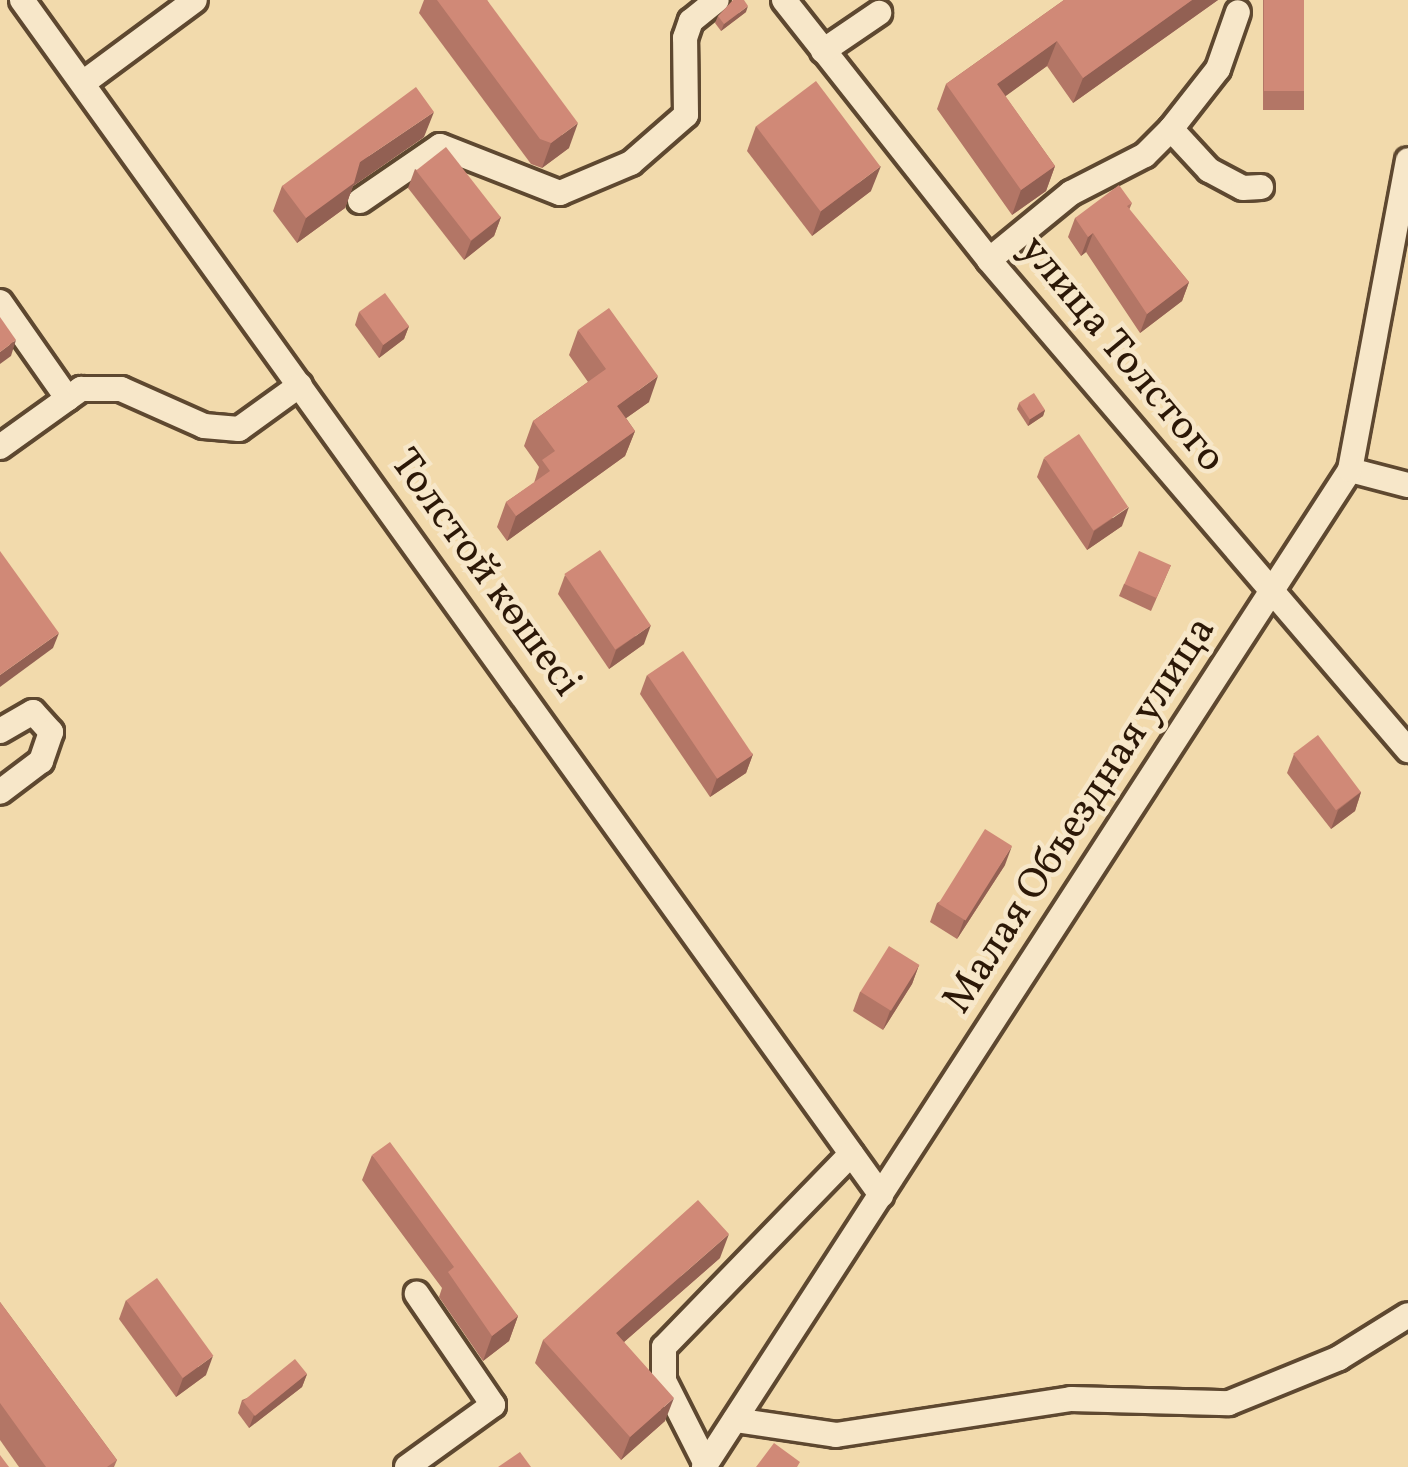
<!DOCTYPE html>
<html>
<head>
<meta charset="utf-8">
<style>
  body { margin:0 }
  #map { position:relative; width:1408px; height:1467px; overflow:hidden; background:#f2daac; font-family:Vollkorn,serif }
  div>[style] { position:absolute }
  [style*='--x'] { left:calc(var(--x)*1px); top:calc(var(--y)*1px); width:calc(var(--w)*1px); rotate:calc(var(--a)*1deg) }
  .roads { filter:drop-shadow(3px 0 #5e4830) drop-shadow(-3px 0 #5e4830) drop-shadow(0 3px #5e4830) drop-shadow(0 -3px #5e4830) }
  .minor>* { height:24px; margin:-12px; padding:0 12px; transform-origin:12px; border-radius:12px; background:#f7e7c9 }
  .wall>* { inset:0; background:#b37666; transform-origin:0 0 }
  .shaded-wall>* { inset:0; background:#926053 }
  .building>* { inset:0; background:#d08977; transform-origin:0 0 }
  span { translate:-50% -50%; white-space:nowrap; text-align:center; line-height:1.15; -webkit-text-stroke:9px #f7e7c9; paint-order:stroke }
  .street-label { font-size:42px; color:#2c1807 }
</style>
</head>
<body>
<div id="map">
  <div class="roads">
    <div class="minor">
      <div style="--x:22;--y:0;--w:1472;--a:54.29"></div>
      <div style="--x:784;--y:0;--w:331;--a:51.7"></div>
      <div style="--x:989;--y:260;--w:645;--a:49.47"></div>
      <div style="--x:823;--y:51;--w:68;--a:-34.2"></div>
      <div style="--x:83;--y:83;--w:139;--a:-36.5"></div>
      <div style="--x:1171;--y:129;--w:56;--a:47.2"></div>
      <div style="--x:1209;--y:170;--w:38;--a:28"></div>
      <div style="--x:1243;--y:188;--w:18;--a:-3"></div>
      <div style="--x:360;--y:201;--w:97;--a:-34.5"></div>
      <div style="--x:440;--y:146;--w:129;--a:21.4"></div>
      <div style="--x:560;--y:193;--w:77;--a:-22.9"></div>
      <div style="--x:631;--y:163;--w:73;--a:-41.1"></div>
      <div style="--x:686;--y:115;--w:77;--a:-90.7"></div>
      <div style="--x:685;--y:38;--w:18;--a:-71"></div>
      <div style="--x:691;--y:21;--w:33;--a:-39"></div>
      <div style="--x:989;--y:260;--w:106;--a:-39.3"></div>
      <div style="--x:1071;--y:193;--w:83;--a:-27.2"></div>
      <div style="--x:1145;--y:155;--w:37;--a:-45"></div>
      <div style="--x:1171;--y:129;--w:76;--a:-51.9"></div>
      <div style="--x:1218;--y:69;--w:60;--a:-70.7"></div>
      <div style="--x:0;--y:302;--w:118;--a:55"></div>
      <div style="--x:0;--y:447;--w:100;--a:-35.6"></div>
      <div style="--x:81;--y:389;--w:40;--a:0"></div>
      <div style="--x:121;--y:389;--w:91;--a:24"></div>
      <div style="--x:204;--y:426;--w:35;--a:5"></div>
      <div style="--x:239;--y:429;--w:75;--a:-35.8"></div>
      <div style="--x:1350;--y:470;--w:60;--a:14.5"></div>
      <div style="--x:0;--y:731;--w:38;--a:-30"></div>
      <div style="--x:33;--y:712;--w:27;--a:48"></div>
      <div style="--x:51;--y:732;--w:31;--a:109"></div>
      <div style="--x:41;--y:761;--w:51;--a:142.9"></div>
      <div style="--x:735;--y:1420;--w:102;--a:8.4"></div>
      <div style="--x:836;--y:1435;--w:238;--a:-8.7"></div>
      <div style="--x:1071;--y:1399;--w:158;--a:1.5"></div>
      <div style="--x:1229;--y:1403;--w:119;--a:-22.2"></div>
      <div style="--x:1339;--y:1358;--w:81;--a:-31.9"></div>
      <div style="--x:706;--y:1464;--w:93;--a:-116.8"></div>
      <div style="--x:664;--y:1381;--w:34;--a:-90"></div>
      <div style="--x:664;--y:1347;--w:269;--a:-45.9"></div>
      <div style="--x:407;--y:1467;--w:106;--a:-35.8"></div>
      <div style="--x:493;--y:1405;--w:135;--a:-124.4"></div>
      <div style="--x:704;--y:1467;--w:1188;--a:-57.06"></div>
      <div style="--x:1350;--y:470;--w:315;--a:-79.4"></div>
    </div>
  </div>
  <div class="wall">
    <div style="clip-path:polygon(424px 0,487px 0,569px 148px,542px 168px,531px 164px,419px 13px)"></div>
    <div style="clip-path:polygon(1064px 0,1218px 0,1073px 103px,1047px 66px,1005px 96px,1055px 166px,1046px 191px,1012px 215px,937px 109px,946px 84px)"></div>
    <div style="left:1263px;top:0;width:41px;height:110px"></div>
    <div style="clip-path:polygon(746px 12px,721px 31px,715px 23px,718px 16px)"></div>
    <div style="clip-path:polygon(756px 126px,871px 191px,812px 236px,747px 151px)"></div>
    <div style="clip-path:polygon(424px 137px,353px 186px,345px 208px,297px 243px,273px 211px,282px 186px)"></div>
    <div style="clip-path:polygon(415px 169px,501px 217px,494px 236px,464px 260px,408px 188px)"></div>
    <div style="clip-path:polygon(1132px 203px,1129px 210px,1189px 282px,1182px 301px,1140px 333px,1086px 252px,1081px 256px,1068px 237px,1075px 218px)"></div>
    <div style="clip-path:polygon(359px 312px,409px 326px,404px 339px,379px 358px,355px 325px)"></div>
    <div style="clip-path:polygon(578px 330px,649px 402px,626px 418px,635px 431px,625px 456px,507px 541px,497px 527px,506px 502px,534px 483px,539px 467px,524px 446px,533px 421px,588px 382px,569px 355px)"></div>
    <div style="clip-path:polygon(1019px 403px,1045px 410px,1043px 416px,1028px 426px,1017px 409px)"></div>
    <div style="clip-path:polygon(1044px 458px,1122px 526px,1087px 550px,1037px 477px)"></div>
    <div style="clip-path:polygon(1171px 565px,1151px 611px,1119px 596px,1124px 584px)"></div>
    <div style="clip-path:polygon(565px 575px,644px 644px,609px 669px,558px 594px)"></div>
    <div style="clip-path:polygon(647px 675px,753px 754px,746px 773px,710px 797px,640px 694px)"></div>
    <div style="clip-path:polygon(1294px 754px,1361px 792px,1355px 811px,1331px 829px,1287px 773px)"></div>
    <div style="clip-path:polygon(1005px 865px,957px 939px,930px 922px,937px 903px)"></div>
    <div style="clip-path:polygon(919px 965px,912px 984px,883px 1030px,853px 1011px,860px 992px)"></div>
    <div style="clip-path:polygon(372px 1155px,518px 1316px,509px 1341px,483px 1361px,439px 1297px,442px 1288px,362px 1180px)"></div>
    <div style="clip-path:polygon(720px 1258px,624px 1342px,665px 1421px,621px 1460px,535px 1363px,543px 1340px)"></div>
    <div style="clip-path:polygon(126px 1300px,206px 1375px,176px 1397px,119px 1319px)"></div>
    <div style="clip-path:polygon(0 1302px,117px 1460px,114px 1467px,19px 1467px,0 1440px)"></div>
    <div style="clip-path:polygon(307px 1374px,302px 1387px,249px 1428px,238px 1413px,242px 1400px)"></div>
  </div>
  <div class="shaded-wall">
    <div style="clip-path:polygon(1192px 0,1218px 0,1073px 103px,1083px 78px)"></div>
    <div style="clip-path:polygon(748px 6px,746px 12px,721px 31px,724px 24px)"></div>
    <div style="clip-path:polygon(1057px 41px,1047px 66px,988px 109px,997px 84px)"></div>
    <div style="clip-path:polygon(434px 112px,424px 137px,353px 186px,345px 208px,297px 243px,306px 218px,360px 162px)"></div>
    <div style="clip-path:polygon(578px 123px,569px 148px,542px 168px,551px 143px)"></div>
    <div style="clip-path:polygon(881px 166px,871px 191px,812px 236px,821px 211px)"></div>
    <div style="clip-path:polygon(1055px 166px,1046px 191px,1012px 215px,1021px 190px)"></div>
    <div style="clip-path:polygon(501px 217px,494px 236px,464px 260px,471px 241px)"></div>
    <div style="clip-path:polygon(1093px 233px,1086px 252px,1081px 256px,1088px 237px)"></div>
    <div style="clip-path:polygon(1189px 282px,1182px 301px,1140px 333px,1147px 314px)"></div>
    <div style="clip-path:polygon(409px 326px,404px 339px,379px 358px,383px 345px)"></div>
    <div style="clip-path:polygon(16px 340px,11px 356px,0 364px,0 352px)"></div>
    <div style="clip-path:polygon(658px 376px,649px 402px,608px 431px,617px 406px)"></div>
    <div style="clip-path:polygon(1045px 410px,1043px 416px,1028px 426px,1030px 419px)"></div>
    <div style="clip-path:polygon(635px 431px,625px 456px,507px 541px,516px 516px)"></div>
    <div style="clip-path:polygon(1129px 507px,1122px 526px,1087px 550px,1094px 531px)"></div>
    <div style="clip-path:polygon(651px 625px,644px 644px,609px 669px,616px 650px)"></div>
    <div style="clip-path:polygon(59px 633px,53px 648px,0 687px,0 675px)"></div>
    <div style="clip-path:polygon(753px 754px,746px 773px,710px 797px,717px 778px)"></div>
    <div style="clip-path:polygon(1361px 792px,1355px 811px,1331px 829px,1338px 810px)"></div>
    <div style="clip-path:polygon(1012px 846px,1005px 865px,957px 939px,964px 920px)"></div>
    <div style="clip-path:polygon(919px 965px,912px 984px,883px 1030px,890px 1011px)"></div>
    <div style="clip-path:polygon(729px 1234px,720px 1258px,608px 1356px,616px 1333px)"></div>
    <div style="clip-path:polygon(518px 1316px,509px 1341px,483px 1361px,492px 1336px)"></div>
    <div style="clip-path:polygon(213px 1356px,206px 1375px,176px 1397px,183px 1378px)"></div>
    <div style="clip-path:polygon(307px 1374px,302px 1387px,249px 1428px,254px 1415px)"></div>
    <div style="clip-path:polygon(674px 1398px,665px 1421px,621px 1460px,630px 1437px)"></div>
  </div>
  <div class="building">
    <div style="clip-path:polygon(437px 0,487px 0,578px 123px,551px 143px,540px 139px)"></div>
    <div style="clip-path:polygon(733px 0,744px 0,748px 6px,724px 24px,718px 16px)"></div>
    <div style="clip-path:polygon(1064px 0,1192px 0,1083px 78px,1057px 41px,997px 84px,1055px 166px,1021px 190px,946px 84px)"></div>
    <div style="left:1264px;top:0;width:40px;height:91px"></div>
    <div style="left:816px;top:81px;width:107px;height:75px;rotate:53deg"></div>
    <div style="clip-path:polygon(416px 87px,434px 112px,360px 162px,354px 183px,306px 218px,282px 186px)"></div>
    <div style="left:446px;top:147px;width:89px;height:38px;rotate:52deg"></div>
    <div style="clip-path:polygon(1119px 185px,1132px 203px,1127px 206px,1189px 282px,1147px 314px,1093px 233px,1088px 237px,1075px 218px)"></div>
    <div style="left:385px;top:293px;width:41px;height:32px;rotate:54deg"></div>
    <div style="clip-path:polygon(609px 308px,658px 376px,617px 406px,635px 431px,516px 516px,506px 502px,550px 471px,542px 460px,555px 451px,533px 421px,606px 369px,578px 330px)"></div>
    <div style="clip-path:polygon(0 317px,16px 340px,0 352px)"></div>
    <div style="left:1034px;top:393px;width:20px;height:18px;rotate:57deg"></div>
    <div style="left:1079px;top:434px;width:88px;height:42px;rotate:56deg"></div>
    <div style="left:600px;top:550px;width:91px;height:43px;rotate:56deg"></div>
    <div style="clip-path:polygon(0 551px,59px 633px,0 675px)"></div>
    <div style="left:1139px;top:551px;width:35px;height:36px;rotate:24deg"></div>
    <div style="left:683px;top:651px;width:125px;height:43px;rotate:56deg"></div>
    <div style="left:1318px;top:735px;width:71px;height:31px;rotate:53deg"></div>
    <div style="left:985px;top:829px;width:32px;height:88px;rotate:32deg"></div>
    <div style="left:889px;top:946px;width:36px;height:54px;rotate:32deg"></div>
    <div style="clip-path:polygon(390px 1142px,518px 1316px,492px 1336px,448px 1272px,454px 1267px,372px 1155px)"></div>
    <div style="clip-path:polygon(698px 1200px,729px 1234px,616px 1333px,674px 1398px,630px 1437px,543px 1340px)"></div>
    <div style="left:157px;top:1278px;width:96px;height:38px;rotate:54deg"></div>
    <div style="clip-path:polygon(0 1302px,117px 1460px,107px 1467px,46px 1467px,0 1403px)"></div>
    <div style="left:295px;top:1359px;width:19px;height:67px;rotate:51deg"></div>
    <div style="clip-path:polygon(774px 1443px,800px 1462px,797px 1467px,756px 1467px)"></div>
    <div style="clip-path:polygon(520px 1452px,531px 1467px,498px 1467px)"></div>
    <div style="clip-path:polygon(0 1455px,9px 1467px,0 1467px)"></div>
  </div>
  <div class="street-label">
    <span style="left:1121px;top:355px;rotate:50deg">улица Толстого</span>
    <span style="left:484px;top:574px;rotate:54deg">Толстой көшесі</span>
    <span style="left:1081px;top:816px;rotate:-57deg">Малая Объездная улица</span>
  </div>
</div>
</body>
</html>
